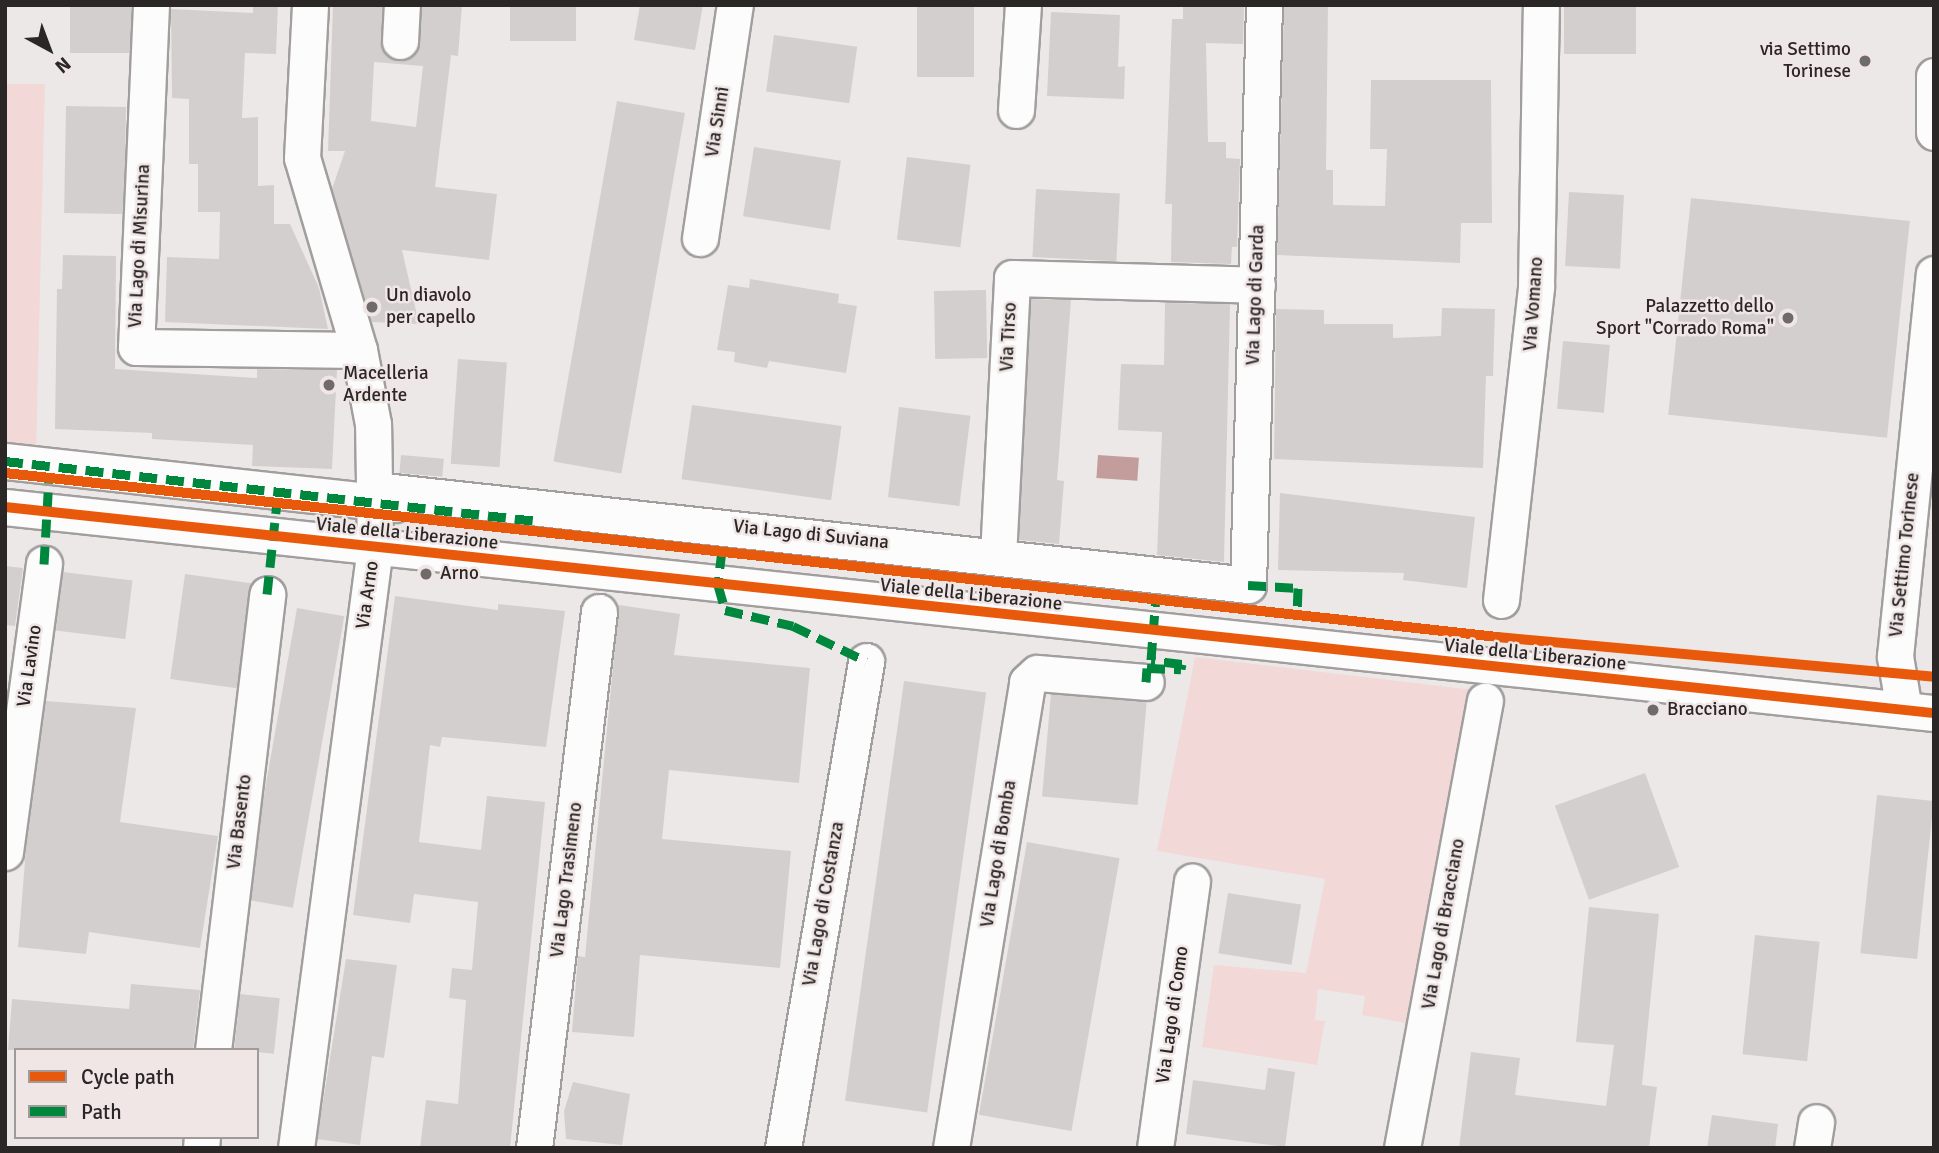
<!DOCTYPE html>
<html>
<head>
<meta charset="utf-8">
<style>
  body { margin:0 }
  #map { position:relative; width:1939px; height:1153px; overflow:hidden; background:#ede8e8; font-family:Signika,sans-serif }
  div>[style] { position:absolute }
  [style*='--x'] { left:calc(var(--x)*1px); top:calc(var(--y)*1px); width:calc(var(--w)*1px); rotate:calc(var(--a)*1deg) }
  .green>* { inset:0; background:#f2d9d8 }
  .water>* { inset:0; background:#c29d9c; transform-origin:0 0 }
  .building>* { inset:0; background:#d4cfcf; transform-origin:0 0 }
  .roads { filter:drop-shadow(2px 0 #a29e9e) drop-shadow(-2px 0 #a29e9e) drop-shadow(0 2px #a29e9e) drop-shadow(0 -2px #a29e9e) }
  .minor>* { height:35px; margin:-17.5px; padding:0 17.5px; transform-origin:17.5px; border-radius:17.5px; background:#fcfcfc }
  .quiet>* { height:9px; margin-top:-4.5px; transform-origin:0; background:repeating-linear-gradient(90deg,#00873e 0 18px,transparent 0 27px) }
  .cycleway>* { height:10px; margin:-5px; padding:0 5px; transform-origin:5px; border-radius:5px; background:#e8590c }
  .dots>* { width:19px; height:19px; translate:-50% -50%; box-sizing:border-box; border:4px solid #f0e6e5; border-radius:50% }
  span { translate:-50% -50%; white-space:nowrap; text-align:center; line-height:1.15; -webkit-text-stroke:5px #f0e6e5; paint-order:stroke }
  .poi-label { font-size:19px; color:#2a2726 }
  .right { translate:-100% -50%; text-align:right }
  .left { translate:0 -50%; text-align:left }
  .street-label { font-size:19px; color:#2a2726 }
  .frame { position:absolute; inset:0; border:7px solid #2a2726; pointer-events:none }
  .legend { position:absolute; left:14px; top:1048px; width:245px; height:91px; box-sizing:border-box; background:#f0e6e5; border:2px solid #a19a99; margin:0; padding:9px 12px; list-style:none; font-size:21px; color:#2a2726 }
  .legend li { display:flex; align-items:center; gap:14px; height:35px }
  .legend b { width:35px; border:2px solid #a19a99 }
  .north { position:absolute; left:14px; top:14px; width:70px; height:70px; -webkit-text-stroke:5px #f0e6e5; paint-order:stroke; rotate:139deg; font-size:19px; font-weight:700; line-height:28px; text-align:center; color:#2a2726 }
  .north::after { content:''; display:block; margin:auto; width:24px; height:32px; background:#2a2726; clip-path:polygon(50% 0,100% 100%,50% 72%,0 100%) }
</style>
</head>
<body>
<div id="map">
  <div class="green">
    <div style="clip-path:polygon(5px 84px,45px 84px,36px 456px,5px 452px)"></div>
    <div style="clip-path:polygon(1195px 657px,1474px 690px,1416px 1025px,1362px 1015px,1365px 996px,1318px 989px,1315px 1020px,1325px 1021px,1317px 1065px,1202px 1047px,1214px 965px,1306px 973px,1325px 879px,1157px 851px)"></div>
  </div>
  <div class="water">
    <div style="left:1098px;top:455px;width:41px;height:23px;rotate:4deg"></div>
  </div>
  <div class="building">
    <div style="left:70px;top:5px;width:61px;height:48px"></div>
    <div style="clip-path:polygon(253px 5px,278px 5px,276px 54px,245px 53px,242px 118px,258px 117px,258px 186px,274px 185px,274px 224px,290px 224px,319px 288px,328px 329px,165px 322px,167px 257px,219px 259px,220px 212px,198px 212px,198px 164px,189px 164px,189px 99px,172px 98px,171px 9px,253px 13px)"></div>
    <div style="clip-path:polygon(evenodd,333px 5px,382px 5px,382px 49px,400px 61px,417px 51px,422px 5px,462px 5px,458px 56px,451px 55px,435px 187px,497px 194px,489px 260px,402px 250px,419px 324px,372px 322px,332px 189px,345px 151px,328px 151px,333px 5px,374px 62px,423px 66px,416px 127px,371px 121px,374px 62px)"></div>
    <div style="left:510px;top:5px;width:66px;height:36px"></div>
    <div style="clip-path:polygon(640px 5px,703px 5px,695px 50px,634px 40px)"></div>
    <div style="left:917px;top:5px;width:57px;height:72px"></div>
    <div style="clip-path:polygon(1183px 5px,1244px 5px,1243px 44px,1206px 43px,1208px 142px,1226px 142px,1226px 158px,1240px 159px,1237px 247px,1232px 247px,1231px 264px,1171px 262px,1172px 204px,1165px 204px,1172px 19px,1183px 19px)"></div>
    <div style="clip-path:polygon(1284px 5px,1328px 5px,1326px 170px,1333px 170px,1333px 205px,1385px 206px,1387px 149px,1370px 149px,1371px 80px,1491px 80px,1492px 223px,1461px 223px,1460px 263px,1277px 255px)"></div>
    <div style="left:1564px;top:5px;width:72px;height:49px"></div>
    <div style="clip-path:polygon(1051px 12px,1120px 15px,1118px 67px,1125px 66px,1124px 99px,1047px 96px)"></div>
    <div style="left:774px;top:35px;width:84px;height:57px;rotate:8deg"></div>
    <div style="left:617px;top:101px;width:69px;height:366px;rotate:10deg"></div>
    <div style="left:66px;top:106px;width:60px;height:107px;rotate:1deg"></div>
    <div style="left:754px;top:147px;width:88px;height:70px;rotate:9deg"></div>
    <div style="left:907px;top:157px;width:64px;height:83px;rotate:7deg"></div>
    <div style="left:1036px;top:189px;width:84px;height:68px;rotate:3deg"></div>
    <div style="left:1569px;top:192px;width:55px;height:74px;rotate:3deg"></div>
    <div style="left:1691px;top:198px;width:220px;height:218px;rotate:6deg"></div>
    <div style="clip-path:polygon(63px 255px,116px 256px,115px 369px,257px 378px,257px 369px,337px 370px,332px 469px,252px 466px,253px 445px,152px 439px,152px 433px,55px 429px,57px 289px,62px 289px)"></div>
    <div style="clip-path:polygon(750px 279px,839px 294px,838px 303px,857px 306px,846px 373px,769px 361px,767px 368px,734px 362px,735px 352px,717px 350px,728px 285px,749px 288px)"></div>
    <div style="left:986px;top:290px;width:68px;height:52px;rotate:89deg"></div>
    <div style="clip-path:polygon(1031px 299px,1071px 300px,1057px 480px,1064px 481px,1059px 544px,1019px 540px)"></div>
    <div style="clip-path:polygon(1165px 303px,1230px 304px,1224px 562px,1157px 555px,1162px 432px,1118px 430px,1121px 364px,1164px 365px)"></div>
    <div style="clip-path:polygon(1442px 308px,1495px 309px,1493px 376px,1486px 376px,1483px 468px,1274px 459px,1276px 309px,1324px 310px,1324px 324px,1393px 324px,1393px 338px,1441px 336px)"></div>
    <div style="left:1563px;top:341px;width:47px;height:68px;rotate:5deg"></div>
    <div style="left:458px;top:359px;width:49px;height:105px;rotate:4deg"></div>
    <div style="left:692px;top:405px;width:151px;height:75px;rotate:8deg"></div>
    <div style="left:899px;top:407px;width:72px;height:91px;rotate:7deg"></div>
    <div style="left:401px;top:455px;width:43px;height:18px;rotate:5deg"></div>
    <div style="clip-path:polygon(1280px 493px,1475px 517px,1467px 588px,1403px 580px,1404px 573px,1278px 570px)"></div>
    <div style="clip-path:polygon(5px 566px,23px 568px,15px 626px,5px 625px)"></div>
    <div style="left:63px;top:572px;width:70px;height:59px;rotate:7deg"></div>
    <div style="left:185px;top:574px;width:67px;height:106px;rotate:8deg"></div>
    <div style="clip-path:polygon(395px 596px,498px 610px,498px 604px,565px 611px,546px 747px,442px 737px,440px 747px,430px 745px,419px 842px,481px 850px,487px 796px,545px 802px,510px 1148px,420px 1148px,426px 1100px,458px 1104px,466px 1000px,449px 998px,452px 968px,472px 970px,478px 902px,414px 894px,410px 923px,353px 915px)"></div>
    <div style="clip-path:polygon(619px 605px,680px 614px,674px 655px,810px 668px,799px 783px,669px 770px,662px 839px,791px 851px,780px 968px,640px 955px,634px 1037px,572px 1032px,578px 956px,585px 957px)"></div>
    <div style="left:297px;top:608px;width:48px;height:296px;rotate:10deg"></div>
    <div style="left:904px;top:681px;width:83px;height:424px;rotate:8deg"></div>
    <div style="left:1051px;top:694px;width:96px;height:103px;rotate:5deg"></div>
    <div style="clip-path:polygon(46px 701px,136px 708px,120px 822px,218px 836px,200px 948px,89px 932px,86px 954px,18px 947px,26px 849px)"></div>
    <div style="left:1645px;top:773px;width:100px;height:96px;rotate:70deg"></div>
    <div style="left:1877px;top:795px;width:57px;height:159px;rotate:6deg"></div>
    <div style="left:1027px;top:842px;width:94px;height:277px;rotate:10deg"></div>
    <div style="left:1228px;top:893px;width:74px;height:61px;rotate:9deg"></div>
    <div style="clip-path:polygon(1589px 907px,1659px 914px,1642px 1085px,1657px 1087px,1649px 1148px,1459px 1148px,1471px 1052px,1520px 1058px,1515px 1095px,1606px 1106px,1614px 1045px,1576px 1042px)"></div>
    <div style="left:1755px;top:935px;width:65px;height:120px;rotate:6deg"></div>
    <div style="clip-path:polygon(346px 959px,397px 965px,384px 1058px,372px 1056px,360px 1145px,317px 1139px)"></div>
    <div style="clip-path:polygon(131px 984px,200px 990px,193px 1050px,8px 1050px,12px 999px,129px 1009px)"></div>
    <div style="left:240px;top:994px;width:40px;height:56px;rotate:6deg"></div>
    <div style="clip-path:polygon(1268px 1068px,1295px 1072px,1285px 1147px,1186px 1134px,1193px 1080px,1265px 1090px)"></div>
    <div style="clip-path:polygon(573px 1082px,630px 1094px,622px 1145px,566px 1139px,564px 1111px)"></div>
    <div style="clip-path:polygon(1712px 1115px,1778px 1124px,1775px 1148px,1707px 1148px)"></div>
  </div>
  <div class="roads">
    <div class="minor">
      <div style="--x:151;--y:5;--w:342;--a:92.5"></div>
      <div style="--x:136;--y:347;--w:223;--a:0.8"></div>
      <div style="--x:400;--y:41;--w:36;--a:-87"></div>
      <div style="--x:1934;--y:76;--w:56;--a:90"></div>
      <div style="--x:1016;--y:110;--w:105;--a:-86.2"></div>
      <div style="--x:700;--y:238;--w:236;--a:-81.5"></div>
      <div style="--x:5;--y:461;--w:392;--a:6.3"></div>
      <div style="--x:374;--y:490;--w:879;--a:6.2"></div>
      <div style="--x:1248;--y:585;--w:580;--a:-88.42"></div>
      <div style="--x:5;--y:507;--w:1940;--a:6.1"></div>
      <div style="--x:998;--y:557;--w:279;--a:-87.1"></div>
      <div style="--x:1012;--y:278;--w:245;--a:1.6"></div>
      <div style="--x:1501;--y:600;--w:316;--a:-83.6"></div>
      <div style="--x:1536;--y:286;--w:281;--a:-89"></div>
      <div style="--x:1904;--y:710;--w:55;--a:-99.5"></div>
      <div style="--x:1895;--y:656;--w:384;--a:-84.2"></div>
      <div style="--x:5;--y:852;--w:291;--a:-82.3"></div>
      <div style="--x:213;--y:1050;--w:459;--a:-83.2"></div>
      <div style="--x:201;--y:1148;--w:11;--a:-85"></div>
      <div style="--x:296;--y:1148;--w:606;--a:-82.51"></div>
      <div style="--x:375;--y:547;--w:123;--a:-90.9"></div>
      <div style="--x:373;--y:424;--w:75;--a:-100.7"></div>
      <div style="--x:359;--y:350;--w:200;--a:-106.5"></div>
      <div style="--x:302;--y:158;--w:153;--a:-87"></div>
      <div style="--x:534;--y:1148;--w:540;--a:-83.09"></div>
      <div style="--x:783;--y:1148;--w:494;--a:-80.3"></div>
      <div style="--x:951;--y:1148;--w:472;--a:-80.7"></div>
      <div style="--x:1027;--y:682;--w:13;--a:-42"></div>
      <div style="--x:1037;--y:673;--w:109;--a:4.7"></div>
      <div style="--x:1155;--y:1148;--w:269;--a:-82.1"></div>
      <div style="--x:1402;--y:1148;--w:455;--a:-79.5"></div>
      <div style="--x:1812;--y:1148;--w:26;--a:-81"></div>
    </div>
  </div>
  <div class="quiet">
    <div style="--x:5;--y:461;--w:535;--a:6.43"></div>
    <div style="--x:722;--y:550;--w:35;--a:97"></div>
    <div style="--x:718;--y:585;--w:26;--a:74"></div>
    <div style="--x:725;--y:610;--w:70;--a:13.2"></div>
    <div style="--x:793;--y:626;--w:81;--a:25.6"></div>
    <div style="--x:44;--y:564;--w:86;--a:-86.7"></div>
    <div style="--x:1248;--y:585;--w:50;--a:3.4"></div>
    <div style="--x:1298;--y:588;--w:25;--a:92"></div>
    <div style="--x:267;--y:594;--w:93;--a:-83.8"></div>
    <div style="--x:1146;--y:682;--w:14;--a:-86"></div>
    <div style="--x:1147;--y:668;--w:34;--a:2"></div>
    <div style="--x:1181;--y:669;--w:5;--a:-79"></div>
    <div style="--x:1182;--y:664;--w:31;--a:-173"></div>
    <div style="--x:1151;--y:660;--w:63;--a:-85.5"></div>
  </div>
  <div class="cycleway">
    <div style="--x:5;--y:473;--w:1501;--a:6.27"></div>
    <div style="--x:1497;--y:637;--w:439;--a:5.2"></div>
    <div style="--x:5;--y:507;--w:1940;--a:6.1"></div>
  </div>
  <div class="dots">
    <div style="left:1865px;top:61px;background:#6e6b6a"></div>
    <div style="left:372px;top:307px;background:#6e6b6a"></div>
    <div style="left:1788px;top:318px;background:#6e6b6a"></div>
    <div style="left:329px;top:385px;background:#6e6b6a"></div>
    <div style="left:426px;top:574px;background:#6e6b6a"></div>
    <div style="left:1653px;top:710px;background:#6e6b6a"></div>
  </div>
  <div class="poi-label">
    <span class="right" style="left:1851px;top:61px">via Settimo<br>Torinese</span>
    <span class="left" style="left:386px;top:307px">Un diavolo<br>per capello</span>
    <span class="right" style="left:1774px;top:318px">Palazzetto dello<br>Sport "Corrado Roma"</span>
    <span class="left" style="left:343px;top:385px">Macelleria<br>Ardente</span>
    <span class="left" style="left:440px;top:574px">Arno</span>
    <span class="left" style="left:1667px;top:710px">Bracciano</span>
  </div>
  <div class="street-label">
    <span style="left:718px;top:122px;rotate:-81deg">Via Sinni</span>
    <span style="left:140px;top:246px;rotate:-87deg">Via Lago di Misurina</span>
    <span style="left:1256px;top:295px;rotate:-88deg">Via Lago di Garda</span>
    <span style="left:1534px;top:304px;rotate:-86deg">Via Vomano</span>
    <span style="left:1009px;top:337px;rotate:-87deg">Via Tirso</span>
    <span style="left:407px;top:534px;rotate:6deg">Viale della Liberazione</span>
    <span style="left:811px;top:535px;rotate:6deg">Via Lago di Suviana</span>
    <span style="left:1905px;top:555px;rotate:-84deg">Via Settimo Torinese</span>
    <span style="left:368px;top:595px;rotate:-82deg">Via Arno</span>
    <span style="left:971px;top:595px;rotate:6deg">Viale della Liberazione</span>
    <span style="left:1535px;top:655px;rotate:6deg">Viale della Liberazione</span>
    <span style="left:30px;top:666px;rotate:-82deg">Via Lavino</span>
    <span style="left:240px;top:822px;rotate:-83deg">Via Basento</span>
    <span style="left:999px;top:854px;rotate:-81deg">Via Lago di Bomba</span>
    <span style="left:567px;top:880px;rotate:-83deg">Via Lago Trasimeno</span>
    <span style="left:824px;top:904px;rotate:-80deg">Via Lago di Costanza</span>
    <span style="left:1444px;top:924px;rotate:-80deg">Via Lago di Bracciano</span>
    <span style="left:1173px;top:1015px;rotate:-82deg">Via Lago di Como</span>
  </div>
  <div class="frame"></div>
  <ul class="legend">
  <li><b style="height:9px;background:#e8590c"></b>Cycle path</li>
  <li><b style="height:9px;background:#00873e"></b>Path</li>
  </ul>
  <div class="north">N</div>
</div>
</body>
</html>
